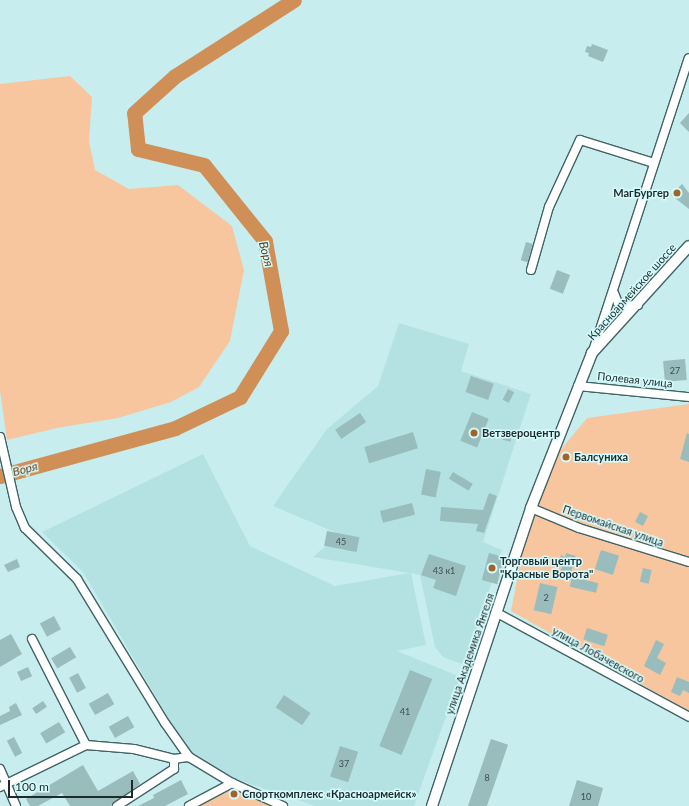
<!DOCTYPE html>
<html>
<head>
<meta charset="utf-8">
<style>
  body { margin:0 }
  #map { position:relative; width:689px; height:806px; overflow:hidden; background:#c8edef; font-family:Lato,sans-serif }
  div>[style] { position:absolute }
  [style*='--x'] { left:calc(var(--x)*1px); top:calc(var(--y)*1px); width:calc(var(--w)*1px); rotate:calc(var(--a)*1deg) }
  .built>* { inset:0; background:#b4e2e3 }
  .green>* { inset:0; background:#f8c69e }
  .river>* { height:15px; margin:-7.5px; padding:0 7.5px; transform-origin:7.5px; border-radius:7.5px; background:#cf8f57 }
  .building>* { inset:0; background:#99bcbd; transform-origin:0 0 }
  .roads { filter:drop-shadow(1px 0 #426364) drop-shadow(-1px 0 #426364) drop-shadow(0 1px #426364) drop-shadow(0 -1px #426364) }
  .minor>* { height:8px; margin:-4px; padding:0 4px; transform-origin:4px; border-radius:4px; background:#fff }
  .major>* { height:10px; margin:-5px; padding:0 5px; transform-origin:5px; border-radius:5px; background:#fff }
  .dots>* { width:11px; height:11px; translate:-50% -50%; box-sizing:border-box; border:2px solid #d6fbfc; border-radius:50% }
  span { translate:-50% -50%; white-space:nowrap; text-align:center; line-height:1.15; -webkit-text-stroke:3px #d6fbfc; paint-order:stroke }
  .number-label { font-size:9px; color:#3c4f50 }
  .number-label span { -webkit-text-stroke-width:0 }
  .poi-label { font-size:11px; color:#1d2b2c; font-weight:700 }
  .right { translate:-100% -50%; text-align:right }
  .left { translate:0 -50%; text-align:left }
  .street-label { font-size:11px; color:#1d2b2c }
  .water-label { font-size:12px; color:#61370b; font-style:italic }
  .scale { position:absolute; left:8px; top:780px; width:125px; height:18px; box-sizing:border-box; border:2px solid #1d2b2c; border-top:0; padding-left:5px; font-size:12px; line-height:14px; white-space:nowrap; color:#1d2b2c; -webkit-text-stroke:3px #d6fbfc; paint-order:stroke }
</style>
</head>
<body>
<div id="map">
  <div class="built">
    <div style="clip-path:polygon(399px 323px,469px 344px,461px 371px,531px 394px,483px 542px,502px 550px,468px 656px,462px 664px,443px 657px,435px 647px,420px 575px,411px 573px,426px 645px,397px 651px,456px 675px,458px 683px,414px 806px,315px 806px,218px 773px,186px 748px,83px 572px,42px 532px,203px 454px,250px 546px,335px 586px,409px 573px,313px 557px,339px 534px,273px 506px,327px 429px,378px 386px)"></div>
  </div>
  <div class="green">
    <div style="clip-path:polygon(70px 76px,92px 97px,89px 141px,95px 170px,129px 189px,178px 185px,232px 226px,244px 270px,230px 341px,199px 387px,171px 402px,118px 418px,57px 428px,7px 440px,0 391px,0 84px)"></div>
    <div style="clip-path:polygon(689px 404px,689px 711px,511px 611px,531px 508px,548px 465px,587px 418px)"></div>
    <div style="clip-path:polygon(232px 783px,283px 806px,189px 806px)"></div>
  </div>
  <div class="river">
    <div style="--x:0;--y:476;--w:181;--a:-15.3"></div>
    <div style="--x:175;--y:428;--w:72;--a:-25.5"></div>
    <div style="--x:240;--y:397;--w:78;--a:-58.2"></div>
    <div style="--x:281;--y:331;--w:91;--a:-100.1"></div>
    <div style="--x:265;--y:241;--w:97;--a:-128.8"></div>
    <div style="--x:204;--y:165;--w:68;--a:-166.4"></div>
    <div style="--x:138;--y:149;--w:36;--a:-96"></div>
    <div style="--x:134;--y:113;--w:55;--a:-42.1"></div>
    <div style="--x:175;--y:76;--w:141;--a:-32.6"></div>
  </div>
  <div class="building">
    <div style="clip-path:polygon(592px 44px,608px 50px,603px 62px,588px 56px,589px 53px,585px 52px,587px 46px,591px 47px)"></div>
    <div style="clip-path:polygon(689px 113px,689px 132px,680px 123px)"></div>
    <div style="clip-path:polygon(682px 184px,689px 193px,689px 209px,671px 195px)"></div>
    <div style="left:526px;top:242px;width:7px;height:19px;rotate:16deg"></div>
    <div style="left:557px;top:270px;width:14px;height:20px;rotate:21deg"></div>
    <div style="left:685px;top:359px;width:21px;height:22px;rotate:85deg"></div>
    <div style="left:471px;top:376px;width:24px;height:17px;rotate:19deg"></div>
    <div style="left:508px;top:389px;width:7px;height:12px;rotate:27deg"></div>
    <div style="left:472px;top:412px;width:18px;height:31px;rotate:22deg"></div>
    <div style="left:360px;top:413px;width:11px;height:30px;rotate:56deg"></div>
    <div style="left:505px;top:430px;width:8px;height:10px;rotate:14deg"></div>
    <div style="left:413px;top:432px;width:17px;height:51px;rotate:73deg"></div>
    <div style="clip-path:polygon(687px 433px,689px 434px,689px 462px,680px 459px)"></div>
    <div style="left:426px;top:469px;width:15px;height:26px;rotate:11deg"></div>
    <div style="left:453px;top:472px;width:23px;height:8px;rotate:31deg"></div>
    <div style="clip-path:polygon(489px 493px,497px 496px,484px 533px,476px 531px,478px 524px,440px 521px,441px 507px,483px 510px)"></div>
    <div style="left:412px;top:503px;width:12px;height:33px;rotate:76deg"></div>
    <div style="left:640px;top:512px;width:9px;height:11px;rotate:27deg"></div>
    <div style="left:327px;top:531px;width:33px;height:15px;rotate:11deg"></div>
    <div style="left:601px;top:550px;width:19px;height:20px;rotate:18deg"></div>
    <div style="left:489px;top:553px;width:16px;height:28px;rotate:15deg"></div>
    <div style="clip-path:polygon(566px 553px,576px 556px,570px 575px,560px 572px,562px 567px,558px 566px,561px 555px,565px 557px)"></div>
    <div style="clip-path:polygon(429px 554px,466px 566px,456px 596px,433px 588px,436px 580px,421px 575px)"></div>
    <div style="clip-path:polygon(17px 559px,20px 567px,8px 572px,4px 565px)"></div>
    <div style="left:643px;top:568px;width:9px;height:14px;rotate:13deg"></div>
    <div style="left:572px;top:577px;width:27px;height:10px;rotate:13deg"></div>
    <div style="left:540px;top:583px;width:18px;height:28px;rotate:13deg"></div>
    <div style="left:54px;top:616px;width:15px;height:16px;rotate:62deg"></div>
    <div style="left:587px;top:628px;width:22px;height:12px;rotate:18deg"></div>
    <div style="clip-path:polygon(11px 634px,22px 654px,0 667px,0 640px)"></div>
    <div style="clip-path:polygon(656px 640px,664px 644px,657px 658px,666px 663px,660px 675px,644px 666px)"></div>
    <div style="left:70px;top:647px;width:12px;height:22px;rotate:59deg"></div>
    <div style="left:28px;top:667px;width:10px;height:12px;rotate:66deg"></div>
    <div style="left:410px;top:670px;width:24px;height:82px;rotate:22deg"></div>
    <div style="left:78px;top:673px;width:17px;height:10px;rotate:62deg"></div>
    <div style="clip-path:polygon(677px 677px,689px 682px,689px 693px,683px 690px,680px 696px,671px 692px)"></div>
    <div style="left:108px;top:693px;width:13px;height:22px;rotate:61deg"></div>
    <div style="left:284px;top:695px;width:32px;height:15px;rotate:34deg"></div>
    <div style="left:43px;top:701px;width:7px;height:13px;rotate:56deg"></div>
    <div style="clip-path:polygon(16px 703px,22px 715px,0 725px,0 716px,10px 711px,9px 707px)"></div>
    <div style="left:128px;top:716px;width:13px;height:22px;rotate:61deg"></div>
    <div style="left:59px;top:722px;width:12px;height:22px;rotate:59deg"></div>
    <div style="left:14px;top:737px;width:18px;height:8px;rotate:63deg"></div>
    <div style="left:491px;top:739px;width:18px;height:71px;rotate:19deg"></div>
    <div style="left:340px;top:746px;width:19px;height:32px;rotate:18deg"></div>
    <div style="clip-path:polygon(83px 765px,98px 791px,133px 771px,140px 784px,110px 806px,70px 806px,62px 793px,38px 806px,30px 806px,26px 799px)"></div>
    <div style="clip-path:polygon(181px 780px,188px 794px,165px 806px,138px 806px,154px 798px,153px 795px)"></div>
    <div style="clip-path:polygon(577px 780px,603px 788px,598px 806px,569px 806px)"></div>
  </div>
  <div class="roads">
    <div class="minor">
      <div style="--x:531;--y:270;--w:66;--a:-74.1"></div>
      <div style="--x:549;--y:207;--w:74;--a:-65.2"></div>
      <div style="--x:580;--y:140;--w:77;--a:17.3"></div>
      <div style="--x:614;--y:293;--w:11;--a:68"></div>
      <div style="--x:618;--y:303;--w:7;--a:27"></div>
      <div style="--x:624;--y:306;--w:14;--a:-4"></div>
      <div style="--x:593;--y:351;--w:308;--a:-71.9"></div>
      <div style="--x:578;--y:386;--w:112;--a:5.7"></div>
      <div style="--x:0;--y:437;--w:72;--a:77.1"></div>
      <div style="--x:16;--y:507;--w:23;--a:67"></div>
      <div style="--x:25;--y:528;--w:73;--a:44.4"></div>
      <div style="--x:77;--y:579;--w:169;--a:58.6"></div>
      <div style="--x:165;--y:723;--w:42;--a:54.8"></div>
      <div style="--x:189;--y:757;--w:50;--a:31.2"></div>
      <div style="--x:232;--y:783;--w:56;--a:24.3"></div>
      <div style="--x:531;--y:508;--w:52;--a:22.6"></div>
      <div style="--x:579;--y:528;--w:115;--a:17.2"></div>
      <div style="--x:497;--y:613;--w:218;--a:28.4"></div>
      <div style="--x:32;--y:639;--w:119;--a:63"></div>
      <div style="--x:0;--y:769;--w:40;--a:66.6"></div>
      <div style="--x:0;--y:787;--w:96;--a:-26"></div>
      <div style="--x:86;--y:745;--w:48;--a:4.8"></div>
      <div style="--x:134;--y:749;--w:41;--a:14"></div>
      <div style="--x:174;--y:759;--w:15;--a:-8"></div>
      <div style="--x:117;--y:806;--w:68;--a:-33"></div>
      <div style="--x:174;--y:769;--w:10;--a:-90"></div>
      <div style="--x:189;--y:806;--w:49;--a:-28.1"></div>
    </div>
    <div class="major">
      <div style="--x:432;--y:806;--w:314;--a:-71.6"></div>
      <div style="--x:531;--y:508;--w:167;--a:-68.5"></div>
      <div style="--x:592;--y:353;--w:144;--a:-47.8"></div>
    </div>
  </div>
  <div class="dots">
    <div style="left:677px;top:193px;background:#a16328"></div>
    <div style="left:474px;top:433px;background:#a16328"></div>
    <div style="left:566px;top:457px;background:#a16328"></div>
    <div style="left:492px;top:568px;background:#a16328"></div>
    <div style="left:234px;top:794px;background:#a16328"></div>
  </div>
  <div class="number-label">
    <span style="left:675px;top:371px">27</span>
    <span style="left:341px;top:542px">45</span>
    <span style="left:444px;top:571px">43 к1</span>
    <span style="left:546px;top:598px">2</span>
    <span style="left:405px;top:712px">41</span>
    <span style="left:344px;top:764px">37</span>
    <span style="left:487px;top:778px">8</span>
    <span style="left:586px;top:797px">10</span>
  </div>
  <div class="poi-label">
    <span class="right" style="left:669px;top:193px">МагБургер</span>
    <span class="left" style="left:482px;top:433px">Ветзвероцентр</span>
    <span class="left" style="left:574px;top:457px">Балсуниха</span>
    <span class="left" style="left:500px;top:568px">Торговый центр<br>"Красные Ворота"</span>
    <span class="left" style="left:242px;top:794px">Спорткомплекс «Красноармейск»</span>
  </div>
  <div class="street-label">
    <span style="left:632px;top:292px;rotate:-48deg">Красноармейское шоссе</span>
    <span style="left:635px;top:380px;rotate:6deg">Полевая улица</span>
    <span style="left:613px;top:526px;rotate:19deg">Первомайская улица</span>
    <span style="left:470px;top:654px;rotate:-71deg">улица Академика Янгеля</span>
    <span style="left:598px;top:655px;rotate:29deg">улица Лобачевского</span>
  </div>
  <div class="water-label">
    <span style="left:266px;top:254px;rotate:75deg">Воря</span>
    <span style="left:25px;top:469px;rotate:-15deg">Воря</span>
  </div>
  <div class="scale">100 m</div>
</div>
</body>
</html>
